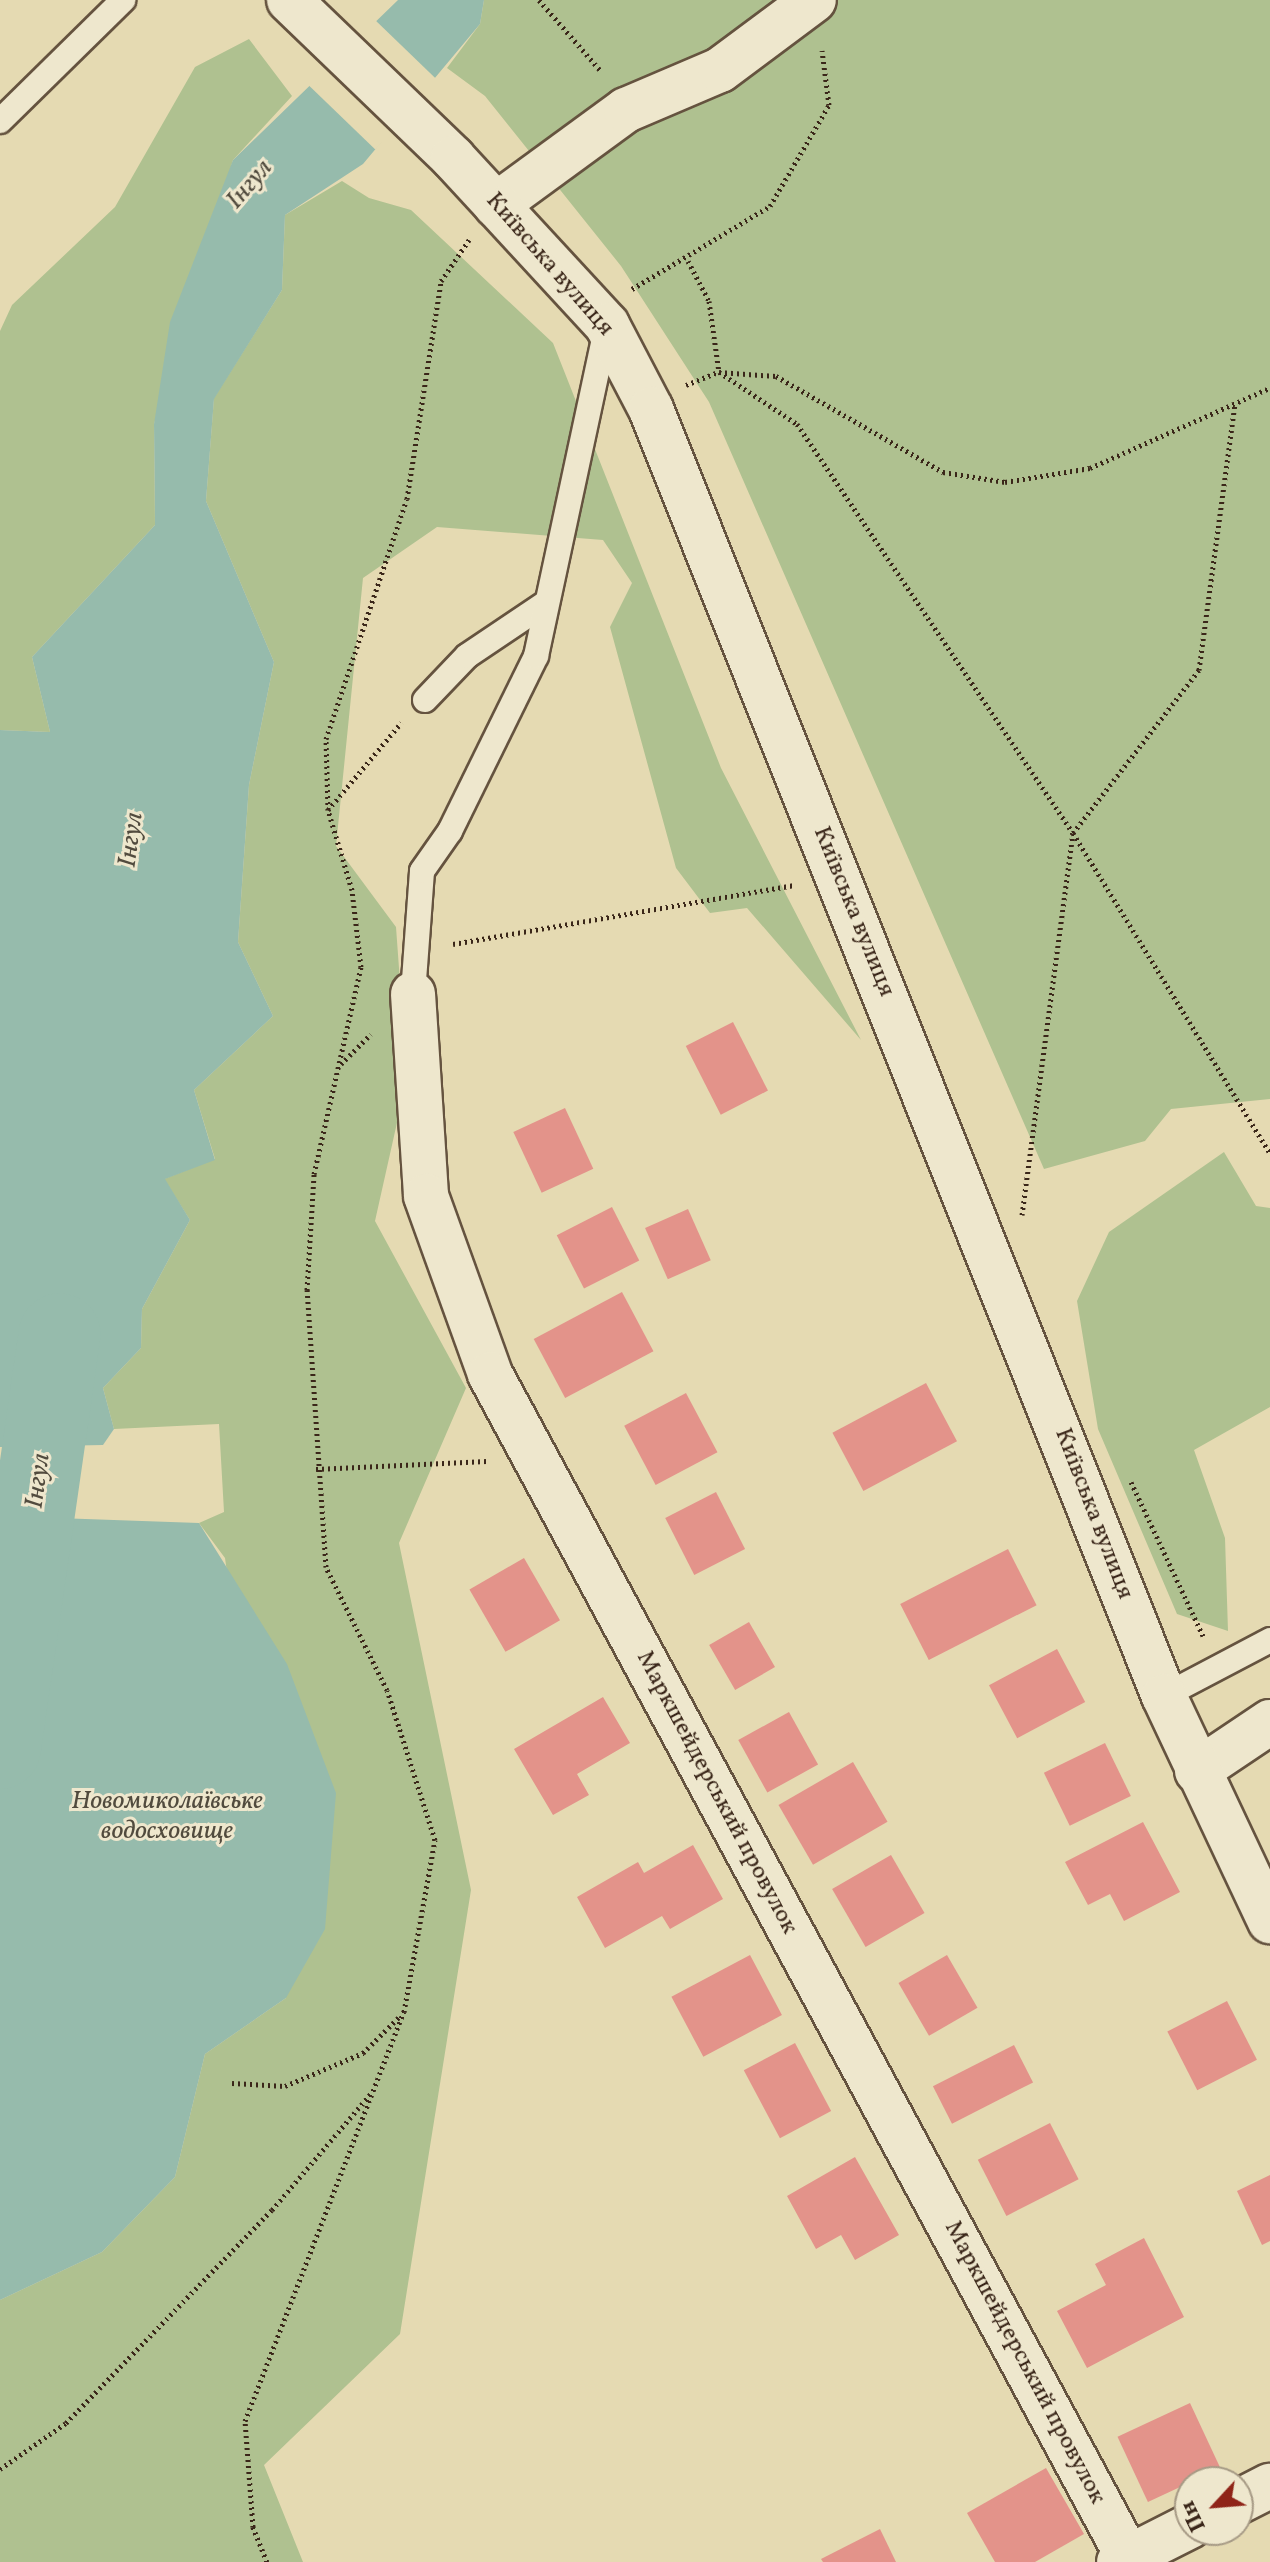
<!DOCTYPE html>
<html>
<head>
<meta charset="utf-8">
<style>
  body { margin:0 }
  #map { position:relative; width:1270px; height:2562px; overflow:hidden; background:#e5dab2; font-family:Vollkorn,serif }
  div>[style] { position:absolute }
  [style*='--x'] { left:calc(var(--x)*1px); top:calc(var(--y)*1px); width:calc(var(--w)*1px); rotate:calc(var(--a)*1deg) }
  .green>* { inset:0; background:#afc190 }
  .water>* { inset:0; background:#96bbac }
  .pier>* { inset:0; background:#e5dab2; transform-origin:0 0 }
  .river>* { height:82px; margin:-41px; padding:0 41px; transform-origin:41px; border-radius:41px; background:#96bbac }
  .building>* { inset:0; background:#e3938a; transform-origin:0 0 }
  .path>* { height:5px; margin-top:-2.5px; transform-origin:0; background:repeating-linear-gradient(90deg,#3a2619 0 2px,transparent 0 6px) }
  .roads { filter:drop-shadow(2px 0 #65533f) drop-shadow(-2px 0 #65533f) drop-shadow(0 2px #65533f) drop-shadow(0 -2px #65533f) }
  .service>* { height:24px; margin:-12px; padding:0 12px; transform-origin:12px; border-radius:12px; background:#eee7cd }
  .minor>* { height:44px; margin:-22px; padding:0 22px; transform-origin:22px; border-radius:22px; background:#eee7cd }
  .tertiary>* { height:44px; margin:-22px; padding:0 22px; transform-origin:22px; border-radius:22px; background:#eee7cd }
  span { translate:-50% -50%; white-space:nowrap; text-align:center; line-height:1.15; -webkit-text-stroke:6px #eee7cd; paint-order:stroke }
  .street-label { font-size:24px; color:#3a2619 }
  .water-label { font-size:26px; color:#514b3e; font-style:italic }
  .north { position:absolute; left:1174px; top:2466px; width:80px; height:80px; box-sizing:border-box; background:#eee7cd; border:2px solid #a69a85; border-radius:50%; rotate:244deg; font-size:22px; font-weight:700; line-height:32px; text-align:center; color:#3a2619 }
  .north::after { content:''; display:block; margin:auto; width:28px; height:36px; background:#8f2418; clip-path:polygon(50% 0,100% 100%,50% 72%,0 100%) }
</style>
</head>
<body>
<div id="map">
  <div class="green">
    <div style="clip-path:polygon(484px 0,1270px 0,1270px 1099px,1171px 1109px,1145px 1141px,1044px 1169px,709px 402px,621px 266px,485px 96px,447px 68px,480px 24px)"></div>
    <div style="clip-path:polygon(249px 39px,292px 96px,233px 160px,154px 424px,155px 525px,32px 657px,50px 732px,0 730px,0 331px,12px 305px,115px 207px,195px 67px)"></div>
    <div style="clip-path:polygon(342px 181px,369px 198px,411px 210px,553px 343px,721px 768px,861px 1040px,747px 908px,710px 913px,676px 868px,610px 627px,632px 583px,603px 540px,437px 527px,363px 578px,336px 846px,396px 927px,407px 1078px,375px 1221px,466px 1388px,399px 1543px,471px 1890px,400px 2334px,264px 2465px,303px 2562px,0 2562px,0 2300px,102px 2252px,175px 2177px,205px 2054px,286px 1998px,225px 1558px,199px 1523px,224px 1512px,219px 1424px,114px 1429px,103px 1388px,141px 1348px,142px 1309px,190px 1220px,164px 1179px,215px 1159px,194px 1090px,273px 1016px,238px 942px,249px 785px,274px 662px,206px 501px,214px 398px,282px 290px,285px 215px)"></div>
    <div style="clip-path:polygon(1224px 1152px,1256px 1206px,1270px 1208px,1270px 1407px,1194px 1450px,1225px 1538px,1228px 1631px,1177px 1614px,1098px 1429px,1077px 1301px,1109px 1232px)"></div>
  </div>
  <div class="water">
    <div style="clip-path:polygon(398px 0,484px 0,480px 24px,363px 164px,285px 215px,282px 290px,214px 399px,206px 501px,274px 662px,249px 785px,238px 942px,273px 1016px,194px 1090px,215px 1160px,165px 1179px,190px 1220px,142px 1309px,141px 1348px,103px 1388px,114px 1429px,103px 1445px,0 1447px,0 730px,50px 732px,32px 657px,155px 525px,154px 424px,170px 322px,233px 160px)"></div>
    <div style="clip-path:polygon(0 1516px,199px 1523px,287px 1664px,336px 1793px,325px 1929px,286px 1998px,205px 2054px,175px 2177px,102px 2252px,0 2300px)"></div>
  </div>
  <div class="pier">
    <div style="left:373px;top:18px;width:93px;height:93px;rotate:44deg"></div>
  </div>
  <div class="river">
    <div style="--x:0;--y:1748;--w:418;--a:-81.8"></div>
  </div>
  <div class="building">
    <div style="left:733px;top:1022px;width:77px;height:53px;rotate:63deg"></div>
    <div style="left:565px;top:1108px;width:67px;height:57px;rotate:65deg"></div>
    <div style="left:612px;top:1207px;width:60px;height:62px;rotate:63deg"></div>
    <div style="left:688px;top:1209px;width:56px;height:47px;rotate:66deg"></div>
    <div style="left:622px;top:1292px;width:67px;height:100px;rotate:62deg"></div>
    <div style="left:926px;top:1383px;width:66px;height:106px;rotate:62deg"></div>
    <div style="left:686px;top:1393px;width:67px;height:70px;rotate:62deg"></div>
    <div style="left:716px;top:1492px;width:64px;height:57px;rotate:63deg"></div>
    <div style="left:1008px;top:1549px;width:63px;height:121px;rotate:63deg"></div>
    <div style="left:524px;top:1558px;width:72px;height:63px;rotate:60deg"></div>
    <div style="left:749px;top:1622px;width:52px;height:46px;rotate:60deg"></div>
    <div style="left:1057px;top:1649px;width:60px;height:77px;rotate:62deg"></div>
    <div style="clip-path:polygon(603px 1697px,630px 1743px,577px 1774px,589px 1795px,553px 1815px,514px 1749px)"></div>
    <div style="left:789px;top:1712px;width:60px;height:58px;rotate:61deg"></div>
    <div style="left:1105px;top:1743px;width:59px;height:68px;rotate:64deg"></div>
    <div style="left:853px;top:1762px;width:69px;height:86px;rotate:60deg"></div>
    <div style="clip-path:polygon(1143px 1822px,1180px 1892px,1124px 1921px,1110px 1894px,1088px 1905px,1065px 1862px)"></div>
    <div style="clip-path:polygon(693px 1845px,723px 1899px,670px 1929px,662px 1916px,605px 1948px,577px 1897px,638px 1862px,644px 1873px)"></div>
    <div style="left:891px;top:1855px;width:67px;height:68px;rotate:60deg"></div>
    <div style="left:750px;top:1955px;width:68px;height:89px;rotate:62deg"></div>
    <div style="left:947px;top:1955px;width:61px;height:56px;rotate:60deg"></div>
    <div style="left:1227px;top:2001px;width:66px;height:67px;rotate:63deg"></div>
    <div style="left:795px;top:2043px;width:77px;height:58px;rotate:62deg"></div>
    <div style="left:1014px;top:2045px;width:42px;height:91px;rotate:63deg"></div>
    <div style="left:1050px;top:2123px;width:63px;height:81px;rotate:63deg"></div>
    <div style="clip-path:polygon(855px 2157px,899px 2235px,855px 2260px,841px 2235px,816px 2249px,787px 2196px)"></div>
    <div style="clip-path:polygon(1270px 2175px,1270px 2241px,1262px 2245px,1237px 2191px)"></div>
    <div style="clip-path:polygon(1144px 2238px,1184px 2317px,1087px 2368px,1057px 2311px,1106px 2285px,1095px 2264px)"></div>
    <div style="left:1190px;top:2403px;width:72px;height:80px;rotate:65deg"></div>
    <div style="clip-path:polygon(1046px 2468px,1084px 2534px,1035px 2562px,995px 2562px,967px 2513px)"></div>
    <div style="clip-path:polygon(880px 2529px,896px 2562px,823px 2562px,821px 2559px)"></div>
  </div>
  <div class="path">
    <div style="--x:539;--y:0;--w:94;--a:48.9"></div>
    <div style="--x:688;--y:261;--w:45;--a:62.3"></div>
    <div style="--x:709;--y:301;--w:72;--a:82"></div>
    <div style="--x:719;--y:372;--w:94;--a:33.7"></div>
    <div style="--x:797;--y:424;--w:493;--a:56"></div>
    <div style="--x:1073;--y:833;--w:376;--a:58.4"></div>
    <div style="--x:632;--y:289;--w:161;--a:-31"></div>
    <div style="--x:770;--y:206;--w:117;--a:-59.7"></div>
    <div style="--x:829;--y:105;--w:55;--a:-97.3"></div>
    <div style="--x:686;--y:385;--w:35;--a:-22"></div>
    <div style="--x:719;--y:372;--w:57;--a:4"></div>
    <div style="--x:776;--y:376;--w:193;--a:29.9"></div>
    <div style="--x:943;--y:472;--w:63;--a:9.2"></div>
    <div style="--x:1005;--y:482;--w:86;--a:-9.4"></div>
    <div style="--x:1090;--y:468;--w:197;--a:-24"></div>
    <div style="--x:328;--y:810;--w:114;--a:-50"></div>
    <div style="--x:453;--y:944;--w:345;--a:-9.8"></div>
    <div style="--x:341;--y:1064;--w:42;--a:-45"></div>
    <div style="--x:1022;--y:1215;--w:385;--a:-82.4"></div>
    <div style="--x:1073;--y:833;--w:206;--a:-52.3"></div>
    <div style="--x:1199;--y:670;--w:267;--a:-82.3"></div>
    <div style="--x:316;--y:1469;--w:171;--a:-2.7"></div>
    <div style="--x:1131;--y:1482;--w:170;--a:64.9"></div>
    <div style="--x:232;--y:2083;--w:53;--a:3.2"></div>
    <div style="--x:285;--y:2086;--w:85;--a:-22.9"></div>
    <div style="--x:363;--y:2053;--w:52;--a:-45"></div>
    <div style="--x:0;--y:2469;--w:80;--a:-34.9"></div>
    <div style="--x:66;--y:2423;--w:296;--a:-46"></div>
    <div style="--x:272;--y:2210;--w:155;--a:-49.7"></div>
    <div style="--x:267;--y:2562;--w:38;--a:-112"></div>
    <div style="--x:253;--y:2527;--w:106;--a:-94.3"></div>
    <div style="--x:245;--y:2421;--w:439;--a:-68.8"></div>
    <div style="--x:404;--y:2012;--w:175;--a:-79.8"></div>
    <div style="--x:435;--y:1840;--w:157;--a:-107.7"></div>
    <div style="--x:387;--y:1690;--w:137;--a:-116.4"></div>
    <div style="--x:326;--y:1567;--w:278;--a:-93.9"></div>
    <div style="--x:307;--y:1290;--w:116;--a:-86.5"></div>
    <div style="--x:314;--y:1174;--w:212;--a:-77.2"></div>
    <div style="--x:361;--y:967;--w:78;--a:-96.7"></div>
    <div style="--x:352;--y:890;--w:84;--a:-106.7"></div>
    <div style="--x:328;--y:810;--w:71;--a:-91.6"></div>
    <div style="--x:326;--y:739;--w:253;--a:-71.4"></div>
    <div style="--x:407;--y:499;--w:221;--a:-81.1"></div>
    <div style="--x:441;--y:281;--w:50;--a:-55.7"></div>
  </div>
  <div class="roads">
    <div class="service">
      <div style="--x:0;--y:121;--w:173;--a:-44.5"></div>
      <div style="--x:425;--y:700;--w:61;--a:-46.3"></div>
      <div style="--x:467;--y:656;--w:95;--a:-33.9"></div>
      <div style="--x:413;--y:994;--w:123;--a:-85.8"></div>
      <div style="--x:422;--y:871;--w:49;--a:-55"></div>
      <div style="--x:450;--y:831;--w:195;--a:-63.8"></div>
      <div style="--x:536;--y:656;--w:339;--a:-77.9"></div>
      <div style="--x:1164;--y:1696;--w:120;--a:-27.8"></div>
    </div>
    <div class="minor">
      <div style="--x:496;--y:205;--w:161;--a:-36.2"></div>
      <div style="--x:626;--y:110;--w:102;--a:-23.1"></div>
      <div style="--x:720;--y:70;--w:117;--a:-36.7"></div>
      <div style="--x:413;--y:994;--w:202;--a:86.3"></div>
      <div style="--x:426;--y:1196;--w:189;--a:70.2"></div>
      <div style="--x:490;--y:1374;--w:1344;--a:61.66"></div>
      <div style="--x:1197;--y:1771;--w:88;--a:-33.9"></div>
      <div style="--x:1238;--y:2502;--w:36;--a:-27"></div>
      <div style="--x:1119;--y:2562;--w:80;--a:-26.9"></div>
    </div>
    <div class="tertiary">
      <div style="--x:289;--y:0;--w:228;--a:43.9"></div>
      <div style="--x:453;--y:158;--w:227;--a:47.3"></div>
      <div style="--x:607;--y:325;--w:95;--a:62.4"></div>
      <div style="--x:651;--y:409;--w:1385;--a:68.27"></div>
      <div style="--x:1164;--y:1696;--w:249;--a:64.8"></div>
    </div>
  </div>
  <div class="street-label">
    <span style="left:549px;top:265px;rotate:49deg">Київська вулиця</span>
    <span style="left:853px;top:912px;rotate:68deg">Київська вулиця</span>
    <span style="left:1093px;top:1514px;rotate:69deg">Київська вулиця</span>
    <span style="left:716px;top:1793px;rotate:62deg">Маркшейдерський провулок</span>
    <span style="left:1024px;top:2363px;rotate:62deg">Маркшейдерський провулок</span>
  </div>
  <div class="water-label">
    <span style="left:250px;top:185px;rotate:-49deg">Інгул</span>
    <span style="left:132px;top:840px;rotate:-82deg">Інгул</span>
    <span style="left:39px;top:1481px;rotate:-82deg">Інгул</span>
    <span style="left:167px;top:1817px">Новомиколаївське<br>водосховище</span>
  </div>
  <div class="north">Пн</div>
</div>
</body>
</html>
